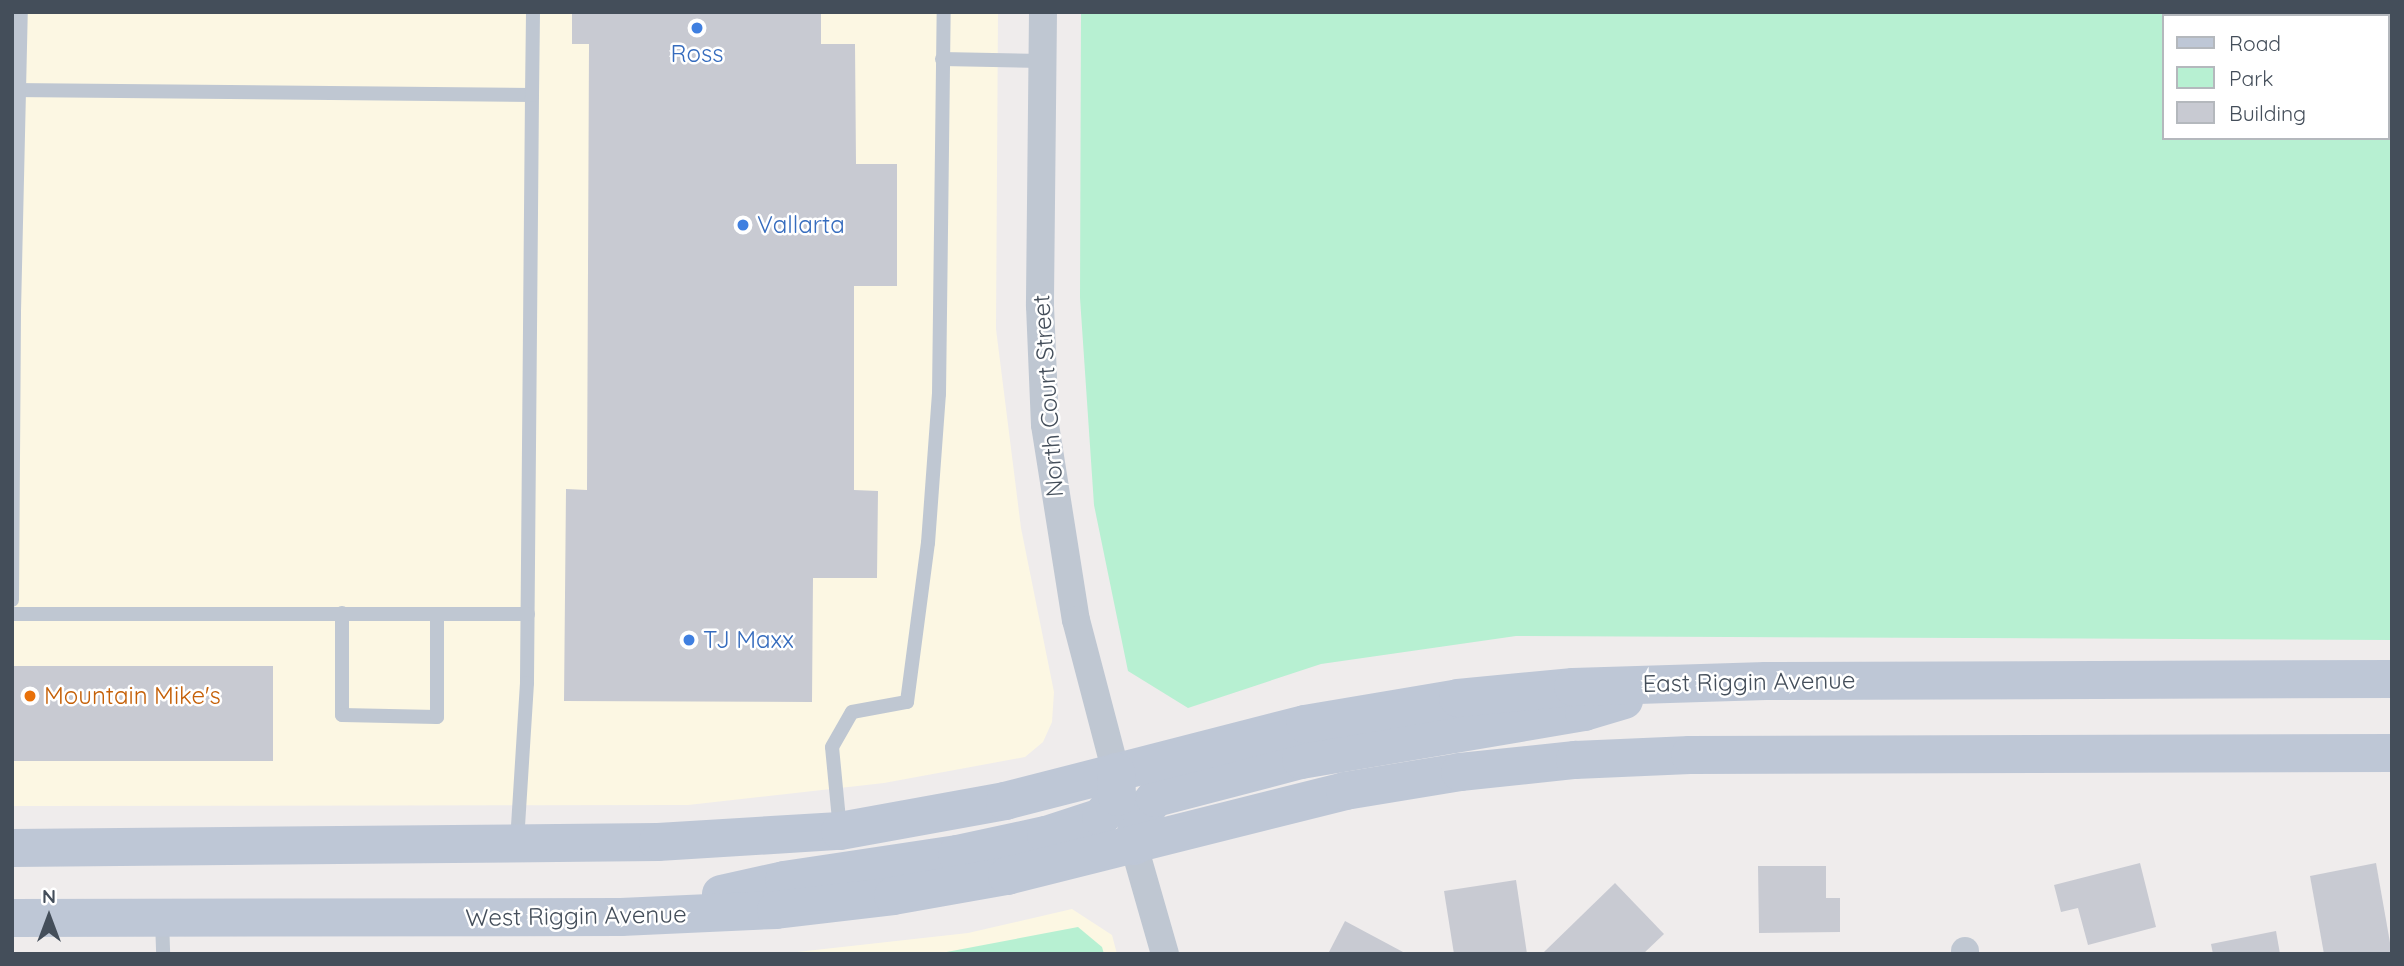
<!DOCTYPE html>
<html>
<head>
<meta charset="utf-8">
<style>
  body { margin:0 }
  #map { position:relative; width:2404px; height:966px; overflow:hidden; background:#efecec; font-family:Quicksand,sans-serif }
  div>[style] { position:absolute }
  [style*='--x'] { left:calc(var(--x)*1px); top:calc(var(--y)*1px); width:calc(var(--w)*1px); rotate:calc(var(--a)*1deg) }
  .commercial>* { inset:0; background:#fcf7e3 }
  .green>* { inset:0; background:#b7f0d2 }
  .building>* { inset:0; background:#c8cad2; transform-origin:0 0 }
  .service>* { height:14px; margin:-7px; padding:0 7px; transform-origin:7px; border-radius:7px; background:#bfc7d2 }
  .minor>* { height:28px; margin:-14px; padding:0 14px; transform-origin:14px; border-radius:14px; background:#bfc7d2 }
  .secondary>* { height:38px; margin:-19px; padding:0 19px; transform-origin:19px; border-radius:19px; background:#bec7d6 }
  .dots>* { width:19px; height:19px; translate:-50% -50%; box-sizing:border-box; border:4px solid #fff; border-radius:50% }
  span { translate:-50% -50%; white-space:nowrap; text-align:center; line-height:1.15; -webkit-text-stroke:5px #fff; paint-order:stroke }
  .shop-label { font-size:24px; color:#366cbe }
  .left { translate:0 -50%; text-align:left }
  .street-label { font-size:24px; color:#444e5a }
  .food-label { font-size:24px; color:#c56008 }
  .frame { position:absolute; inset:0; border:14px solid #444e5a; pointer-events:none }
  .legend { position:absolute; left:2162px; top:14px; width:228px; height:126px; box-sizing:border-box; background:#fff; border:2px solid #b4b8bd; margin:0; padding:9px 12px; list-style:none; font-size:21px; color:#444e5a }
  .legend li { display:flex; align-items:center; gap:14px; height:35px }
  .legend b { width:35px; border:2px solid #b4b8bd }
  .north { position:absolute; left:14px; top:882px; width:70px; height:70px; -webkit-text-stroke:5px #fff; paint-order:stroke; rotate:0deg; font-size:19px; font-weight:700; line-height:28px; text-align:center; color:#444e5a }
  .north::after { content:''; display:block; margin:auto; width:24px; height:32px; background:#444e5a; clip-path:polygon(50% 0,100% 100%,50% 72%,0 100%) }
</style>
</head>
<body>
<div id="map">
  <div class="commercial">
    <div style="clip-path:polygon(12px 12px,998px 12px,996px 329px,1021px 528px,1054px 692px,1052px 722px,1043px 742px,1025px 757px,884px 783px,688px 805px,12px 806px)"></div>
    <div style="clip-path:polygon(1072px 909px,1112px 935px,1117px 954px,779px 954px,968px 933px)"></div>
  </div>
  <div class="green">
    <div style="clip-path:polygon(evenodd,1081px 12px,2392px 12px,2392px 640px,1516px 636px,1321px 664px,1188px 708px,1128px 671px,1094px 505px,1080px 298px,1081px 12px,2164px 16px,2388px 16px,2388px 138px,2164px 138px,2164px 16px)"></div>
    <div style="clip-path:polygon(1078px 927px,1102px 947px,1104px 954px,936px 954px)"></div>
  </div>
  <div class="building">
    <div style="clip-path:polygon(572px 12px,821px 12px,821px 44px,855px 44px,856px 164px,897px 164px,897px 286px,854px 286px,854px 490px,878px 491px,877px 578px,813px 578px,812px 702px,564px 701px,566px 489px,587px 490px,589px 44px,572px 44px)"></div>
    <div style="left:12px;top:666px;width:261px;height:95px"></div>
    <div style="clip-path:polygon(2140px 863px,2156px 927px,2088px 945px,2078px 908px,2061px 912px,2054px 885px)"></div>
    <div style="clip-path:polygon(2376px 863px,2392px 954px,2324px 954px,2310px 876px)"></div>
    <div style="clip-path:polygon(1758px 866px,1826px 866px,1826px 898px,1840px 898px,1840px 932px,1759px 933px)"></div>
    <div style="clip-path:polygon(1516px 880px,1527px 954px,1454px 954px,1444px 891px)"></div>
    <div style="clip-path:polygon(1615px 883px,1664px 934px,1643px 954px,1545px 954px,1544px 952px)"></div>
    <div style="clip-path:polygon(1345px 921px,1403px 952px,1402px 954px,1328px 954px)"></div>
    <div style="clip-path:polygon(2276px 931px,2280px 954px,2213px 954px,2211px 944px)"></div>
  </div>
  <div class="service">
    <div style="--x:942;--y:59;--w:100;--a:1.1"></div>
    <div style="--x:12;--y:90;--w:520;--a:0.55"></div>
    <div style="--x:532;--y:95;--w:588;--a:90.49"></div>
    <div style="--x:527;--y:683;--w:160;--a:93.6"></div>
    <div style="--x:532;--y:95;--w:83;--a:-89.3"></div>
    <div style="--x:12;--y:600;--w:289;--a:-89.6"></div>
    <div style="--x:14;--y:311;--w:299;--a:-88.7"></div>
    <div style="--x:342;--y:613;--w:102;--a:90"></div>
    <div style="--x:342;--y:715;--w:95;--a:1.2"></div>
    <div style="--x:437;--y:717;--w:103;--a:-90"></div>
    <div style="--x:12;--y:614;--w:516;--a:0"></div>
    <div style="--x:840;--y:830;--w:83;--a:-95.5"></div>
    <div style="--x:832;--y:747;--w:40;--a:-60.3"></div>
    <div style="--x:852;--y:712;--w:56;--a:-10.3"></div>
    <div style="--x:907;--y:702;--w:160;--a:-82.5"></div>
    <div style="--x:928;--y:543;--w:149;--a:-85.8"></div>
    <div style="--x:939;--y:394;--w:382;--a:-89.3"></div>
    <div style="--x:162;--y:920;--w:34;--a:88"></div>
  </div>
  <div class="minor">
    <div style="--x:1043;--y:12;--w:294;--a:90.6"></div>
    <div style="--x:1040;--y:306;--w:119;--a:87.6"></div>
    <div style="--x:1045;--y:425;--w:197;--a:81"></div>
    <div style="--x:1076;--y:620;--w:157;--a:75.3"></div>
    <div style="--x:1134;--y:846;--w:112;--a:74"></div>
    <div style="--x:1965;--y:951;--w:3;--a:90"></div>
  </div>
  <div class="secondary">
    <div style="--x:1134;--y:846;--w:27;--a:-82"></div>
    <div style="--x:1138;--y:819;--w:27;--a:-51"></div>
    <div style="--x:1155;--y:798;--w:151;--a:-14.6"></div>
    <div style="--x:1301;--y:760;--w:287;--a:-9.6"></div>
    <div style="--x:1584;--y:712;--w:42;--a:-16.7"></div>
    <div style="--x:12;--y:848;--w:646;--a:-0.53"></div>
    <div style="--x:658;--y:842;--w:182;--a:-3.5"></div>
    <div style="--x:840;--y:831;--w:168;--a:-10.3"></div>
    <div style="--x:1005;--y:801;--w:310;--a:-14.4"></div>
    <div style="--x:1305;--y:724;--w:155;--a:-9.6"></div>
    <div style="--x:1458;--y:698;--w:116;--a:-5.5"></div>
    <div style="--x:1573;--y:687;--w:193;--a:-1.8"></div>
    <div style="--x:1766;--y:681;--w:626;--a:-0.18"></div>
    <div style="--x:721;--y:894;--w:65;--a:-12.5"></div>
    <div style="--x:784;--y:880;--w:175;--a:-8.5"></div>
    <div style="--x:957;--y:854;--w:91;--a:-12.1"></div>
    <div style="--x:1046;--y:835;--w:58;--a:-18.1"></div>
    <div style="--x:1101;--y:817;--w:26;--a:-51"></div>
    <div style="--x:1117;--y:797;--w:25;--a:-92"></div>
    <div style="--x:12;--y:918;--w:609;--a:-0.09"></div>
    <div style="--x:621;--y:917;--w:155;--a:-2.6"></div>
    <div style="--x:776;--y:910;--w:118;--a:-6.8"></div>
    <div style="--x:893;--y:896;--w:116;--a:-10"></div>
    <div style="--x:1007;--y:876;--w:349;--a:-14.1"></div>
    <div style="--x:1345;--y:791;--w:117;--a:-9.4"></div>
    <div style="--x:1460;--y:772;--w:116;--a:-6"></div>
    <div style="--x:1575;--y:760;--w:115;--a:-2.5"></div>
    <div style="--x:1690;--y:755;--w:702;--a:-0.16"></div>
  </div>
  <div class="dots">
    <div style="left:697px;top:28px;background:#3f7fe0"></div>
    <div style="left:743px;top:225px;background:#3f7fe0"></div>
    <div style="left:689px;top:640px;background:#3f7fe0"></div>
    <div style="left:30px;top:696px;background:#e8710a"></div>
  </div>
  <div class="shop-label">
    <span style="left:697px;top:54px">Ross</span>
    <span class="left" style="left:757px;top:225px">Vallarta</span>
    <span class="left" style="left:703px;top:640px">TJ Maxx</span>
  </div>
  <div class="street-label">
    <span style="left:1048px;top:396px;rotate:-94deg">North Court Street</span>
    <span style="left:1749px;top:682px;rotate:-1deg">East Riggin Avenue</span>
    <span style="left:576px;top:916px;rotate:-1deg">West Riggin Avenue</span>
  </div>
  <div class="food-label">
    <span class="left" style="left:44px;top:696px">Mountain Mike's</span>
  </div>
  <div class="frame"></div>
  <ul class="legend">
  <li><b style="height:9px;background:#bec7d6"></b>Road</li>
  <li><b style="height:19px;background:#b7f0d2"></b>Park</li>
  <li><b style="height:19px;background:#c8cad2"></b>Building</li>
  </ul>
  <div class="north">N</div>
</div>
</body>
</html>
